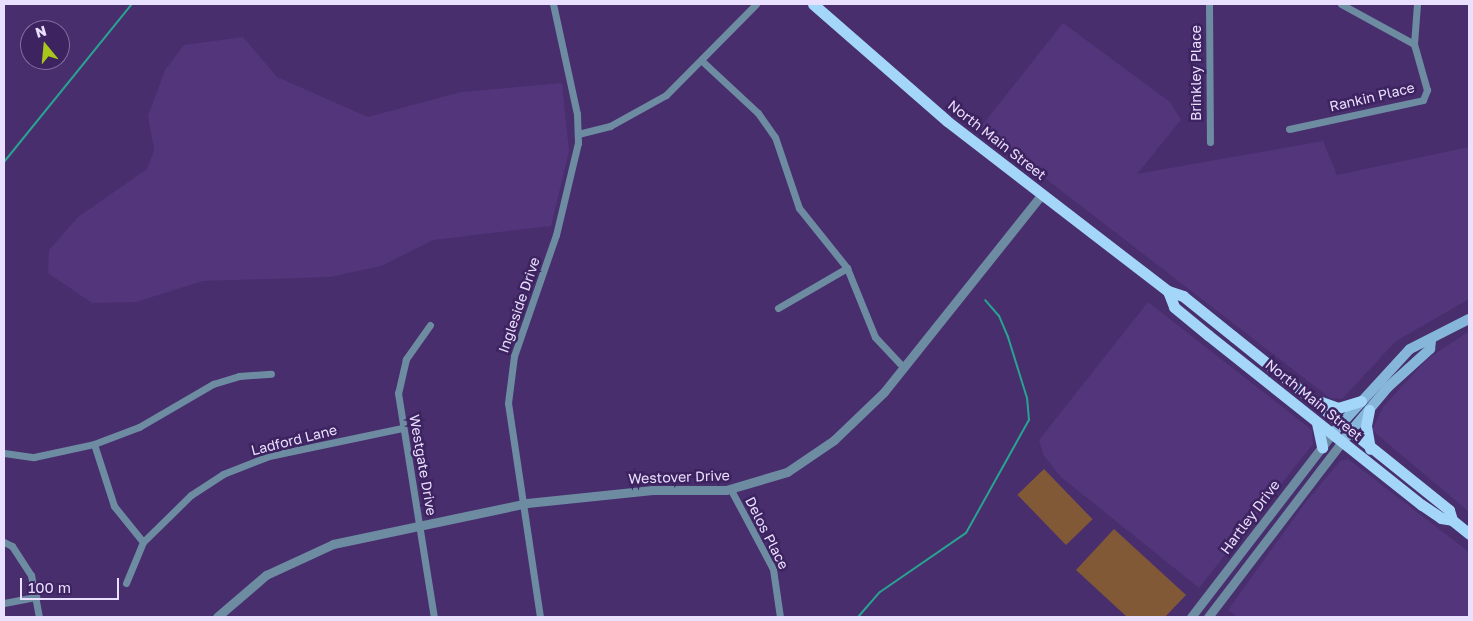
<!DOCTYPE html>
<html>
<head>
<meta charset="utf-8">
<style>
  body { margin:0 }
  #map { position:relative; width:1473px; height:621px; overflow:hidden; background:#482e6d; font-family:"Golos Text",sans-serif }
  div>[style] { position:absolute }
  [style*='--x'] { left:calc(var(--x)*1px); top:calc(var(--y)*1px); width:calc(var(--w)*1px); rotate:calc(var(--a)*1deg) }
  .built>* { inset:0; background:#52357b }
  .green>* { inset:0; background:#815937; transform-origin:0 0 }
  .stream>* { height:2px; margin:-1px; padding:0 1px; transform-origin:1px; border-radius:1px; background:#29a391 }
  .minor>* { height:7px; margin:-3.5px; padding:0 3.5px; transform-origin:3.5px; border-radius:3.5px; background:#6d8ca2 }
  .tertiary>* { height:9px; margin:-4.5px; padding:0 4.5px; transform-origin:4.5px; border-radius:4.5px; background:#6d8ca2 }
  .secondary>* { height:10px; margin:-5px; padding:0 5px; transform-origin:5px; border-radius:5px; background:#86b6da }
  .primary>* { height:11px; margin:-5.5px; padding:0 5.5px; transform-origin:5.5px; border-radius:5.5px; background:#a4d6fa }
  span { translate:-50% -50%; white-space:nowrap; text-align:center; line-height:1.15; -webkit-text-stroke:5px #3e2361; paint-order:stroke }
  .street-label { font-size:14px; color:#e9dffe }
  .frame { position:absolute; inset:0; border:5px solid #e9dffe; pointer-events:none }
  .north { position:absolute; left:20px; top:20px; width:50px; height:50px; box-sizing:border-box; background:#3e2361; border:1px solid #826ea0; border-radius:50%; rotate:343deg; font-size:14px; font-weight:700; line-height:20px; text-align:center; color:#e9dffe }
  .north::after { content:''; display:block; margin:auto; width:18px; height:22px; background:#a9c71b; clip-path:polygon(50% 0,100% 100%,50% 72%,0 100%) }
  .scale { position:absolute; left:20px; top:578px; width:99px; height:22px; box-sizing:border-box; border:2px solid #e9dffe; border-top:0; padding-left:6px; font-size:15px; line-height:18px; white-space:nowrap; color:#e9dffe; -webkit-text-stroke:4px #3e2361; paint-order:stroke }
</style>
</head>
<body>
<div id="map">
  <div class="built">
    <div style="clip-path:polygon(1063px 23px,1170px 102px,1181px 120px,1137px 174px,1323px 141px,1337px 175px,1469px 147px,1469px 299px,1396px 341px,1342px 399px,1330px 398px,980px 128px)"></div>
    <div style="clip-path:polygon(243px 37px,277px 77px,368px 117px,461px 92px,562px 83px,569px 151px,551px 226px,433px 240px,381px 266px,330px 277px,203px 281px,136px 302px,92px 303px,48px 273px,49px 250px,78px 217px,147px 169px,154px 150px,148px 116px,165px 70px,184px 45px)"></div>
    <div style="clip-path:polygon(1148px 302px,1312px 430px,1313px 444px,1199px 588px,1061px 477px,1044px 456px,1039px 440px)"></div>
    <div style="clip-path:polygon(1469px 331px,1469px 512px,1372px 430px,1383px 407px,1426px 360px)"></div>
    <div style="clip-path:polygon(1348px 459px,1469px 552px,1469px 617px,1238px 617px,1228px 610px,1305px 503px,1340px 461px)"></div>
  </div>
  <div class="green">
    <div style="left:1044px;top:469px;width:70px;height:37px;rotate:46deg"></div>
    <div style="clip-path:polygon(1114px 529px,1186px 595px,1165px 617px,1127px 617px,1076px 570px)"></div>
  </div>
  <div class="stream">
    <div style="--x:4;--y:162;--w:203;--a:-51"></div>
    <div style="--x:858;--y:617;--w:33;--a:-49"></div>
    <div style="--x:880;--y:592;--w:104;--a:-34.5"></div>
    <div style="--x:966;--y:533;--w:129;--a:-60.9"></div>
    <div style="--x:1029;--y:420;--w:22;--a:-95"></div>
    <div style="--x:1027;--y:398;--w:64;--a:-107.3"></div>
    <div style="--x:1008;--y:337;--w:23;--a:-113"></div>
    <div style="--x:999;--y:316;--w:21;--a:-131"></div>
  </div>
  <div class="minor">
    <div style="--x:1209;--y:4;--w:138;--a:89.6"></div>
    <div style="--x:1341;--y:4;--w:83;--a:28.7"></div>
    <div style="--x:702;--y:61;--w:76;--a:42.9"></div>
    <div style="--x:758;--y:113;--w:29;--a:55"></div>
    <div style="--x:775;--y:137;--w:75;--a:71.3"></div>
    <div style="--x:799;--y:208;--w:77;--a:51.3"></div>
    <div style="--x:847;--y:268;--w:74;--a:67.9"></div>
    <div style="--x:875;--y:337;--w:42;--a:46.9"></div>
    <div style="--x:1289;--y:129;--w:137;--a:-12.2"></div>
    <div style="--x:1423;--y:100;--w:11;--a:-68"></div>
    <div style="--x:1427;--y:90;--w:48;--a:-105.8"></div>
    <div style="--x:1414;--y:44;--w:40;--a:-85.7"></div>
    <div style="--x:578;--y:134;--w:33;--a:-14"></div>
    <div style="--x:610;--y:126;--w:64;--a:-29"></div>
    <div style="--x:666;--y:95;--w:128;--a:-45.3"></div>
    <div style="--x:778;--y:308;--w:80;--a:-30.1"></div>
    <div style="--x:430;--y:325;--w:42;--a:125.2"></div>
    <div style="--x:406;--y:359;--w:35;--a:103"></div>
    <div style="--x:398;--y:393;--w:227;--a:80.9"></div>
    <div style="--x:94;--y:444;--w:65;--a:72.1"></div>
    <div style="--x:114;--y:506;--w:46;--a:51.1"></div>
    <div style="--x:4;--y:453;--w:30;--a:8"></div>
    <div style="--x:34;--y:457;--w:61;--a:-12.2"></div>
    <div style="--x:94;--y:444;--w:48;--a:-20.7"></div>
    <div style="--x:139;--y:427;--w:86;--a:-30.2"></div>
    <div style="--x:213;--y:384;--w:27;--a:-17"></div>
    <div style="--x:239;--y:376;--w:32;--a:-4"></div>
    <div style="--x:731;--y:490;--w:89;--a:62"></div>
    <div style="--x:773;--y:569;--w:49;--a:81.7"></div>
    <div style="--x:4;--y:542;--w:9;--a:27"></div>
    <div style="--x:12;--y:546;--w:35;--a:57"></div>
    <div style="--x:31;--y:575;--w:43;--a:79.2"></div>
    <div style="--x:126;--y:583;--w:44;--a:-67.5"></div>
    <div style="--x:143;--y:542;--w:67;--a:-44.4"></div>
    <div style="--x:191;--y:495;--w:38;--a:-33"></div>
    <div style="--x:223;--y:474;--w:49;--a:-21.4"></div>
    <div style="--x:269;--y:456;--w:136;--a:-11.9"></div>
    <div style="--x:4;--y:603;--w:33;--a:-11"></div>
    <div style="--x:540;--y:617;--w:216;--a:-98.5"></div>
    <div style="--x:508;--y:403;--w:47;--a:-82.7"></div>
    <div style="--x:514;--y:356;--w:128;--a:-70.9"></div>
    <div style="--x:556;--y:235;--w:95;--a:-76.6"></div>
    <div style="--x:578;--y:143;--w:29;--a:-92"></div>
    <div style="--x:577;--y:114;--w:113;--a:-102.3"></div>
  </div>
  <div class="tertiary">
    <div style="--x:217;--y:617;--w:65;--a:-40.6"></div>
    <div style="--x:266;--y:575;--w:74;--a:-24.8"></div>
    <div style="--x:333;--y:544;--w:198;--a:-11.9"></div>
    <div style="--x:527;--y:503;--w:126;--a:-5.9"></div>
    <div style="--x:652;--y:490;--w:74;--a:0"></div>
    <div style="--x:726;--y:490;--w:64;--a:-16.4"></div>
    <div style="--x:787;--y:472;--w:57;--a:-34.2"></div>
    <div style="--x:834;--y:440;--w:69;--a:-43.8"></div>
    <div style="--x:884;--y:392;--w:253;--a:-51.4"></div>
    <div style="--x:1191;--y:617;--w:231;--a:-52.4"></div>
    <div style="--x:1208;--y:617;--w:220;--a:-52.6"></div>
  </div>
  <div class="secondary">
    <div style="--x:1332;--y:434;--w:115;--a:-47.5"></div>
    <div style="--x:1410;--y:349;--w:66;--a:-27"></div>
    <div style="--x:1342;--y:442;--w:72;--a:-50.1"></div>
    <div style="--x:1388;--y:387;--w:57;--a:-42.1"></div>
    <div style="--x:1430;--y:349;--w:8;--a:-83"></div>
  </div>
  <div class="primary">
    <div style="--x:813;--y:4;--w:178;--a:41.1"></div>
    <div style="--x:947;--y:121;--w:279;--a:37.6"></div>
    <div style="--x:1168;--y:291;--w:16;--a:18"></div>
    <div style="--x:1183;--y:296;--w:65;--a:38.8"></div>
    <div style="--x:1234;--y:337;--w:276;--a:38.8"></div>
    <div style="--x:1449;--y:510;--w:10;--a:73"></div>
    <div style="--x:1452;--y:520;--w:22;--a:39"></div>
    <div style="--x:1168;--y:291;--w:17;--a:69"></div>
    <div style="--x:1174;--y:307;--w:44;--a:39.5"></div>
    <div style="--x:1208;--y:335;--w:273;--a:38.5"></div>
    <div style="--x:1422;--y:505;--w:23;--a:34"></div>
    <div style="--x:1441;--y:518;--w:11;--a:10"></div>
    <div style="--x:1321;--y:402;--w:18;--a:19"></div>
    <div style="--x:1338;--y:408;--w:24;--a:-17"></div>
    <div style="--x:1369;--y:410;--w:16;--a:101"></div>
    <div style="--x:1366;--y:426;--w:23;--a:80"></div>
    <div style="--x:1317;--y:423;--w:25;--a:78"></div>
  </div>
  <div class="street-label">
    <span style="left:1196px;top:73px;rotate:-90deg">Brinkley Place</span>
    <span style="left:1372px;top:97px;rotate:-13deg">Rankin Place</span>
    <span style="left:997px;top:140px;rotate:38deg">North Main Street</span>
    <span style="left:519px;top:305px;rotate:-71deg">Ingleside Drive</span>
    <span style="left:1314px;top:400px;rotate:39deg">North Main Street</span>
    <span style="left:294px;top:440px;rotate:-14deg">Ladford Lane</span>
    <span style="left:423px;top:465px;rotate:80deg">Westgate Drive</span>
    <span style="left:679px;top:477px;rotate:-2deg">Westover Drive</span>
    <span style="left:1250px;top:517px;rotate:-53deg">Hartley Drive</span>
    <span style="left:767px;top:533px;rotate:63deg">Delos Place</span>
  </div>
  <div class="frame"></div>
  <div class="north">N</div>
  <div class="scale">100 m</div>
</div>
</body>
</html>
